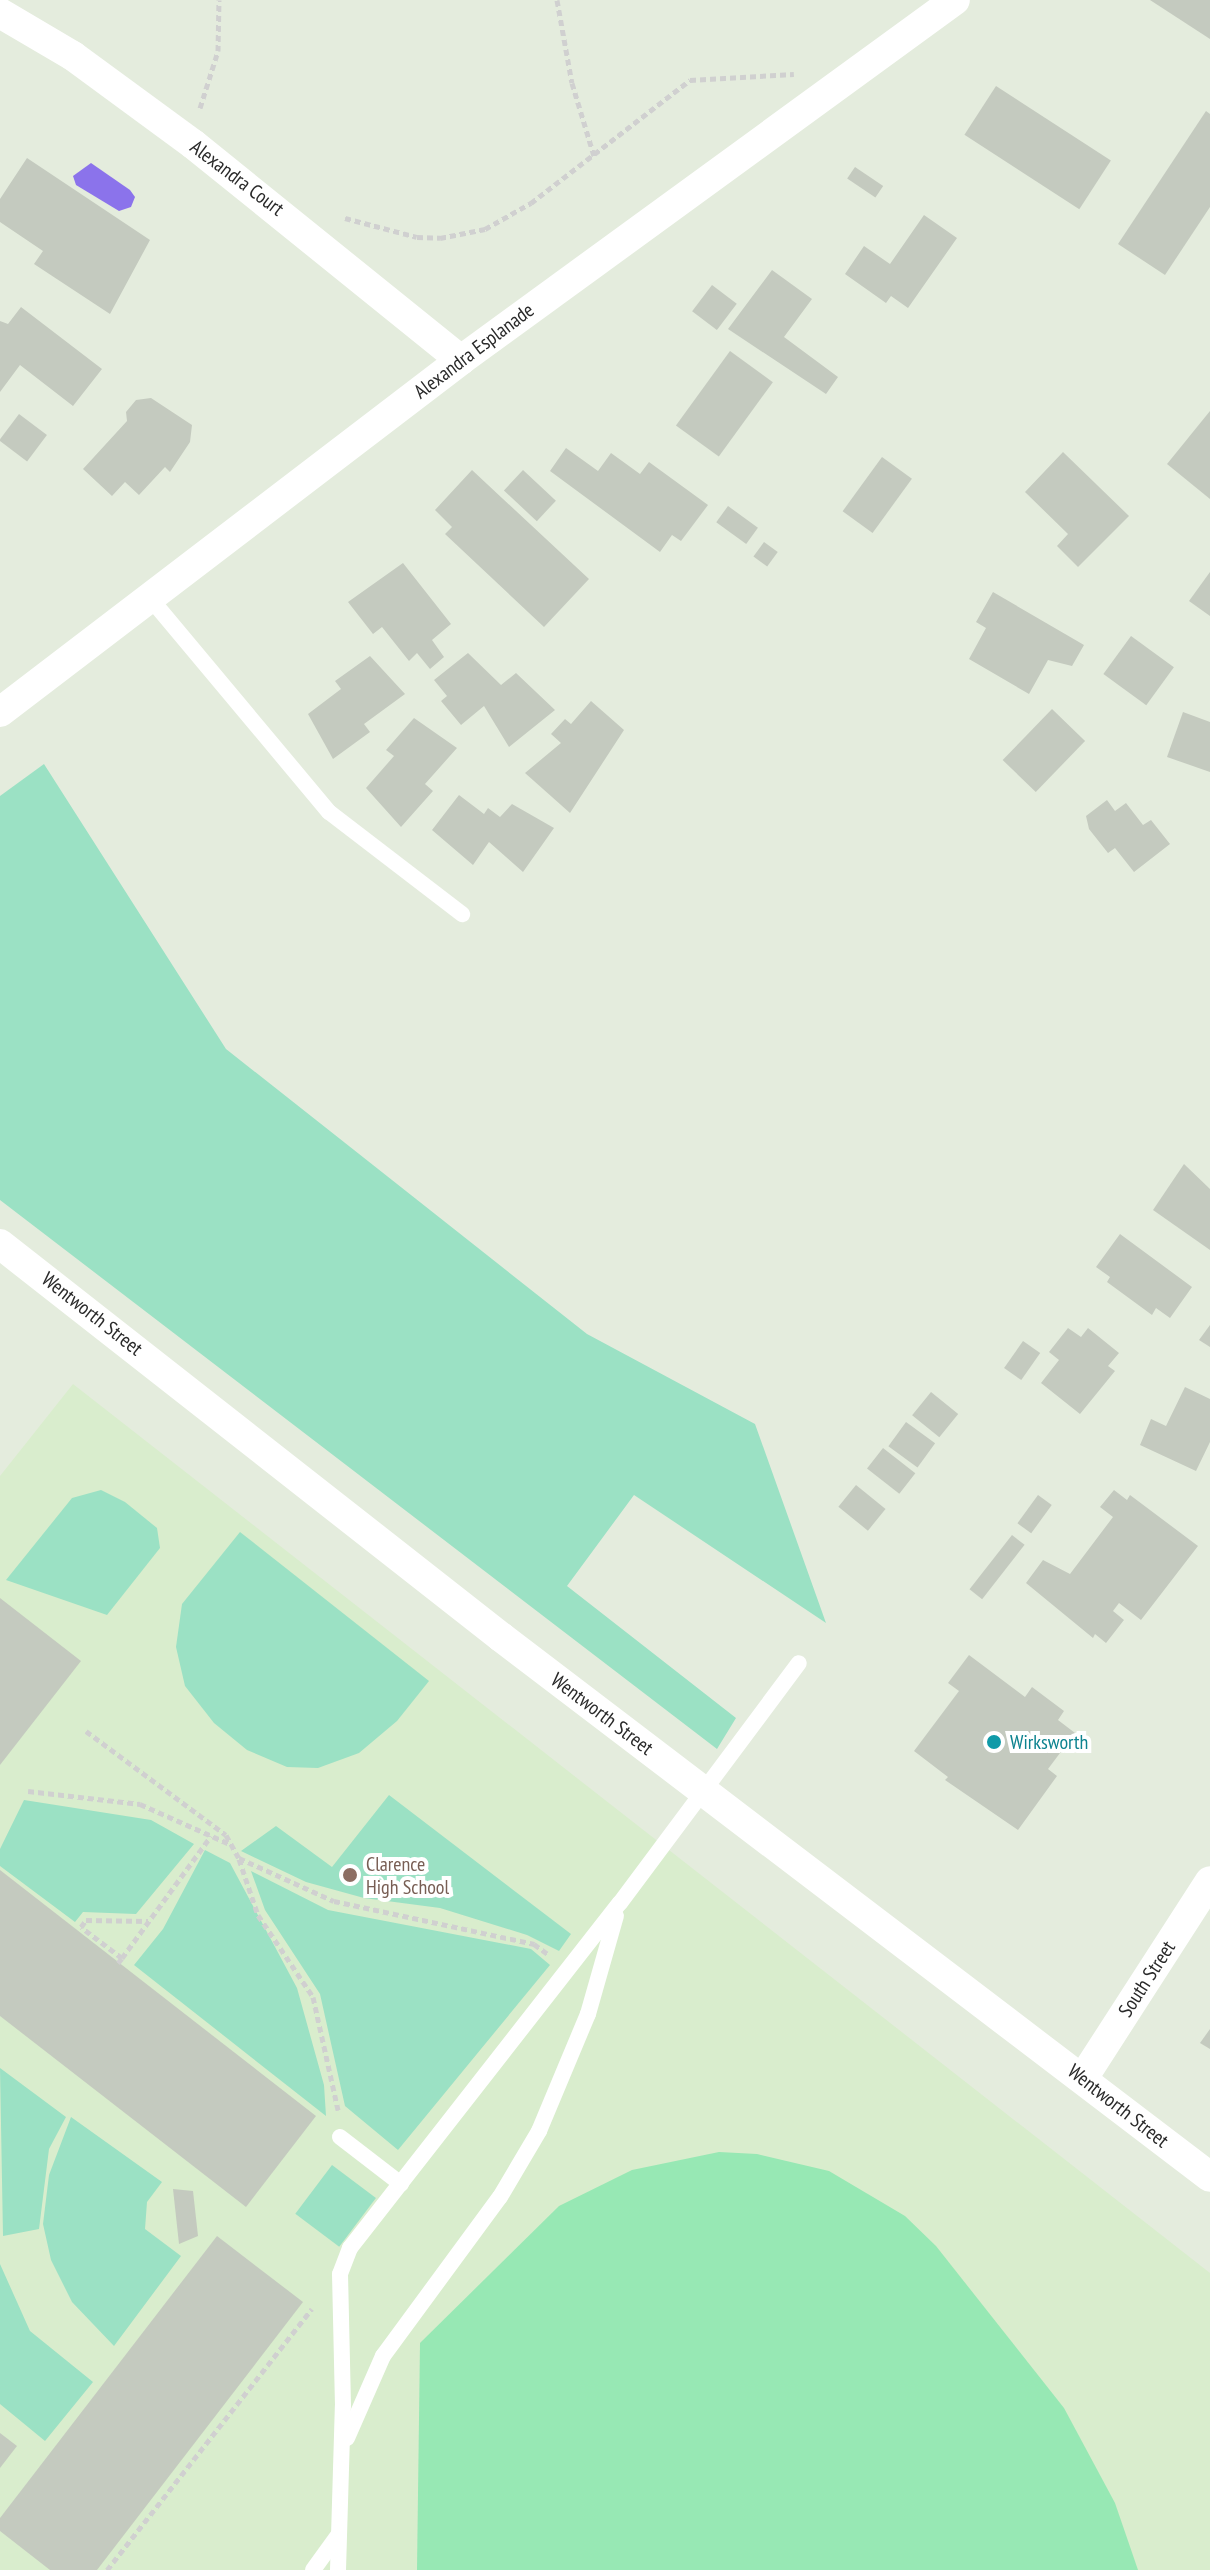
<!DOCTYPE html>
<html>
<head>
<meta charset="utf-8">
<style>
  body { margin:0 }
  #map { position:relative; width:1210px; height:2570px; overflow:hidden; background:#e4ecdd; font-family:"PT Sans Narrow",sans-serif }
  div>[style] { position:absolute }
  [style*='--x'] { left:calc(var(--x)*1px); top:calc(var(--y)*1px); width:calc(var(--w)*1px); rotate:calc(var(--a)*1deg) }
  .education>* { inset:0; background:#d9edcd }
  .green>* { inset:0; background:#9be1c4; transform-origin:0 0 }
  .pitch>* { inset:0; background:#97e8b4 }
  .water>* { inset:0; background:#8b73eb }
  .building>* { inset:0; background:#c4cabf; transform-origin:0 0 }
  .path>* { height:5px; margin-top:-2.5px; transform-origin:0; background:repeating-linear-gradient(90deg,#d0d0d0 0 6px,transparent 0 10px) }
  .service>* { height:16px; margin:-8px; padding:0 8px; transform-origin:8px; border-radius:8px; background:#fff }
  .minor>* { height:30px; margin:-15px; padding:0 15px; transform-origin:15px; border-radius:15px; background:#fff }
  .dots>* { width:22px; height:22px; translate:-50% -50%; box-sizing:border-box; border:4px solid #fff; border-radius:50% }
  span { translate:-50% -50%; white-space:nowrap; text-align:center; line-height:1.15; -webkit-text-stroke:8px #fff; paint-order:stroke }
  .street-label { font-size:20px; color:#2a2a2a }
  .culture-label { font-size:20px; color:#0d838f }
  .left { translate:0 -50%; text-align:left }
  .education-label { font-size:20px; color:#785e54 }
</style>
</head>
<body>
<div id="map">
  <div class="education">
    <div style="clip-path:polygon(73px 1384px,1210px 2273px,1210px 2570px,0 2570px,0 1476px)"></div>
  </div>
  <div class="green">
    <div style="clip-path:polygon(44px 764px,226px 1049px,587px 1334px,755px 1424px,826px 1623px,634px 1495px,567px 1586px,736px 1718px,717px 1749px,0 1200px,0 796px)"></div>
    <div style="clip-path:polygon(101px 1490px,125px 1502px,157px 1528px,160px 1548px,107px 1615px,6px 1580px,72px 1498px)"></div>
    <div style="clip-path:polygon(240px 1532px,429px 1681px,397px 1721px,359px 1753px,318px 1768px,287px 1767px,247px 1750px,214px 1723px,185px 1686px,176px 1647px,182px 1604px)"></div>
    <div style="clip-path:polygon(389px 1795px,571px 1934px,559px 1951px,527px 1935px,440px 1908px,364px 1898px,306px 1882px,241px 1851px,276px 1826px,332px 1867px)"></div>
    <div style="clip-path:polygon(24px 1800px,151px 1820px,194px 1844px,136px 1914px,83px 1912px,75px 1922px,0 1866px,0 1849px)"></div>
    <div style="clip-path:polygon(205px 1850px,230px 1863px,297px 1988px,324px 2085px,326px 2116px,134px 1965px,163px 1929px)"></div>
    <div style="clip-path:polygon(251px 1871px,328px 1910px,531px 1949px,550px 1965px,398px 2150px,345px 2106px,320px 1994px,265px 1910px)"></div>
    <div style="clip-path:polygon(0 2068px,66px 2117px,49px 2149px,39px 2229px,3px 2236px)"></div>
    <div style="clip-path:polygon(71px 2117px,162px 2182px,147px 2202px,145px 2229px,181px 2256px,114px 2346px,72px 2302px,51px 2260px,43px 2224px,49px 2175px)"></div>
    <div style="left:332px;top:2165px;width:55px;height:61px;rotate:37deg"></div>
    <div style="clip-path:polygon(0 2264px,30px 2331px,93px 2382px,45px 2441px,0 2404px)"></div>
  </div>
  <div class="pitch">
    <div style="clip-path:polygon(719px 2152px,757px 2154px,829px 2171px,905px 2216px,936px 2246px,1064px 2408px,1115px 2503px,1138px 2570px,417px 2570px,420px 2343px,559px 2206px,632px 2170px)"></div>
  </div>
  <div class="water">
    <div style="clip-path:polygon(91px 163px,130px 190px,135px 197px,131px 207px,119px 211px,76px 185px,73px 176px)"></div>
  </div>
  <div class="building">
    <div style="clip-path:polygon(1150px 0,1210px 0,1210px 39px)"></div>
    <div style="left:996px;top:86px;width:137px;height:58px;rotate:33deg"></div>
    <div style="clip-path:polygon(1206px 111px,1210px 114px,1210px 207px,1165px 275px,1118px 244px)"></div>
    <div style="clip-path:polygon(27px 158px,150px 240px,110px 314px,34px 264px,43px 251px,0 222px,0 199px)"></div>
    <div style="left:855px;top:167px;width:34px;height:14px;rotate:34deg"></div>
    <div style="clip-path:polygon(924px 215px,957px 238px,908px 308px,891px 296px,886px 303px,845px 274px,864px 246px,890px 264px)"></div>
    <div style="clip-path:polygon(772px 270px,812px 299px,784px 337px,838px 377px,826px 394px,728px 329px)"></div>
    <div style="left:712px;top:285px;width:31px;height:33px;rotate:37deg"></div>
    <div style="clip-path:polygon(21px 307px,102px 369px,73px 406px,20px 365px,0 392px,0 321px,8px 324px)"></div>
    <div style="left:730px;top:351px;width:53px;height:92px;rotate:36deg"></div>
    <div style="clip-path:polygon(151px 398px,192px 425px,190px 442px,170px 472px,165px 467px,139px 495px,125px 482px,112px 496px,83px 469px,127px 421px,126px 412px,136px 400px)"></div>
    <div style="clip-path:polygon(1210px 411px,1210px 499px,1167px 464px)"></div>
    <div style="left:19px;top:414px;width:35px;height:33px;rotate:37deg"></div>
    <div style="clip-path:polygon(566px 448px,598px 471px,611px 453px,640px 474px,649px 462px,708px 505px,681px 541px,672px 535px,660px 552px,550px 471px)"></div>
    <div style="clip-path:polygon(1063px 452px,1129px 516px,1078px 567px,1057px 546px,1068px 534px,1025px 492px)"></div>
    <div style="left:882px;top:457px;width:37px;height:67px;rotate:36deg"></div>
    <div style="clip-path:polygon(472px 470px,589px 579px,544px 627px,445px 534px,452px 527px,435px 510px)"></div>
    <div style="left:523px;top:470px;width:45px;height:28px;rotate:43deg"></div>
    <div style="left:728px;top:506px;width:37px;height:20px;rotate:36deg"></div>
    <div style="left:764px;top:542px;width:17px;height:18px;rotate:36deg"></div>
    <div style="clip-path:polygon(403px 563px,451px 624px,432px 640px,444px 657px,430px 669px,417px 653px,409px 661px,382px 627px,373px 634px,348px 602px)"></div>
    <div style="clip-path:polygon(1210px 572px,1210px 616px,1189px 601px)"></div>
    <div style="clip-path:polygon(993px 592px,1084px 645px,1072px 666px,1048px 660px,1029px 694px,969px 659px,986px 628px,976px 622px)"></div>
    <div style="left:1131px;top:636px;width:53px;height:47px;rotate:36deg"></div>
    <div style="clip-path:polygon(468px 653px,501px 685px,516px 673px,555px 710px,509px 747px,484px 706px,461px 725px,441px 701px,447px 696px,434px 680px)"></div>
    <div style="clip-path:polygon(370px 656px,405px 694px,364px 724px,370px 732px,333px 759px,308px 714px,341px 689px,335px 681px)"></div>
    <div style="clip-path:polygon(591px 701px,624px 730px,570px 813px,525px 773px,561px 743px,551px 734px,565px 719px,571px 724px)"></div>
    <div style="left:1052px;top:709px;width:46px;height:71px;rotate:44deg"></div>
    <div style="clip-path:polygon(1183px 712px,1210px 722px,1210px 772px,1167px 757px)"></div>
    <div style="clip-path:polygon(414px 718px,457px 748px,425px 784px,433px 791px,401px 827px,366px 788px,394px 756px,386px 750px)"></div>
    <div style="clip-path:polygon(459px 795px,484px 814px,488px 808px,500px 817px,512px 804px,554px 828px,523px 872px,489px 842px,473px 865px,432px 830px)"></div>
    <div style="clip-path:polygon(1107px 800px,1115px 811px,1126px 803px,1143px 825px,1151px 820px,1170px 844px,1134px 872px,1115px 848px,1108px 853px,1089px 829px,1086px 816px)"></div>
    <div style="clip-path:polygon(1184px 1164px,1210px 1189px,1210px 1250px,1153px 1210px)"></div>
    <div style="clip-path:polygon(1120px 1234px,1192px 1287px,1170px 1318px,1156px 1308px,1152px 1315px,1107px 1282px,1110px 1277px,1096px 1267px)"></div>
    <div style="clip-path:polygon(1210px 1325px,1210px 1347px,1199px 1340px)"></div>
    <div style="clip-path:polygon(1068px 1328px,1081px 1337px,1088px 1328px,1119px 1353px,1108px 1366px,1115px 1371px,1080px 1414px,1041px 1383px,1059px 1360px,1049px 1352px)"></div>
    <div style="left:1023px;top:1341px;width:21px;height:33px;rotate:35deg"></div>
    <div style="clip-path:polygon(1185px 1387px,1210px 1399px,1210px 1442px,1196px 1471px,1140px 1445px,1151px 1419px,1166px 1426px)"></div>
    <div style="left:931px;top:1392px;width:35px;height:30px;rotate:39deg"></div>
    <div style="left:906px;top:1422px;width:36px;height:30px;rotate:36deg"></div>
    <div style="left:883px;top:1448px;width:41px;height:26px;rotate:38deg"></div>
    <div style="left:856px;top:1485px;width:38px;height:28px;rotate:39deg"></div>
    <div style="clip-path:polygon(1114px 1490px,1127px 1500px,1130px 1495px,1198px 1546px,1141px 1620px,1119px 1603px,1113px 1611px,1124px 1620px,1106px 1643px,1095px 1634px,1093px 1638px,1026px 1583px,1043px 1560px,1070px 1574px,1113px 1517px,1100px 1507px)"></div>
    <div style="left:1038px;top:1495px;width:17px;height:35px;rotate:36deg"></div>
    <div style="left:1012px;top:1535px;width:16px;height:69px;rotate:38deg"></div>
    <div style="clip-path:polygon(0 1598px,81px 1661px,0 1765px)"></div>
    <div style="clip-path:polygon(969px 1655px,1025px 1697px,1032px 1687px,1064px 1711px,1058px 1720px,1075px 1733px,1048px 1769px,1057px 1776px,1018px 1830px,945px 1780px,948px 1777px,914px 1751px,959px 1691px,948px 1683px)"></div>
    <div style="clip-path:polygon(0 1870px,316px 2116px,246px 2207px,0 2016px)"></div>
    <div style="clip-path:polygon(1210px 2029px,1210px 2049px,1200px 2043px)"></div>
    <div style="clip-path:polygon(173px 2189px,193px 2191px,198px 2236px,179px 2244px)"></div>
    <div style="clip-path:polygon(217px 2236px,303px 2302px,97px 2570px,50px 2570px,0 2531px,0 2518px)"></div>
    <div style="clip-path:polygon(0 2433px,17px 2446px,0 2468px)"></div>
  </div>
  <div class="path">
    <div style="--x:557;--y:0;--w:84;--a:79.8"></div>
    <div style="--x:572;--y:83;--w:76;--a:73.2"></div>
    <div style="--x:200;--y:108;--w:60;--a:-72.5"></div>
    <div style="--x:218;--y:51;--w:51;--a:-88.9"></div>
    <div style="--x:345;--y:218;--w:74;--a:14.8"></div>
    <div style="--x:417;--y:237;--w:23;--a:2"></div>
    <div style="--x:440;--y:238;--w:46;--a:-11.3"></div>
    <div style="--x:485;--y:229;--w:53;--a:-29.5"></div>
    <div style="--x:531;--y:203;--w:201;--a:-37.7"></div>
    <div style="--x:690;--y:80;--w:104;--a:-3.3"></div>
    <div style="--x:86;--y:1731;--w:174;--a:36.6"></div>
    <div style="--x:226;--y:1835;--w:26;--a:61"></div>
    <div style="--x:239;--y:1858;--w:104;--a:24.4"></div>
    <div style="--x:334;--y:1901;--w:205;--a:12.1"></div>
    <div style="--x:534;--y:1944;--w:17;--a:36"></div>
    <div style="--x:28;--y:1791;--w:113;--a:6.6"></div>
    <div style="--x:140;--y:1804;--w:98;--a:24"></div>
    <div style="--x:239;--y:1859;--w:59;--a:71.3"></div>
    <div style="--x:258;--y:1915;--w:99;--a:56.1"></div>
    <div style="--x:313;--y:1997;--w:116;--a:77.5"></div>
    <div style="--x:122;--y:1958;--w:151;--a:-53.9"></div>
    <div style="--x:118;--y:1963;--w:6;--a:-51"></div>
    <div style="--x:122;--y:1958;--w:51;--a:-142.9"></div>
    <div style="--x:81;--y:1927;--w:9;--a:-54"></div>
    <div style="--x:86;--y:1920;--w:62;--a:0.9"></div>
    <div style="--x:107;--y:2570;--w:332;--a:-51.9"></div>
  </div>
  <div class="service">
    <div style="--x:150;--y:598;--w:279;--a:50.1"></div>
    <div style="--x:329;--y:812;--w:168;--a:37.5"></div>
    <div style="--x:340;--y:2137;--w:77;--a:37.6"></div>
    <div style="--x:347;--y:2438;--w:90;--a:-66.3"></div>
    <div style="--x:383;--y:2356;--w:197;--a:-53.7"></div>
    <div style="--x:500;--y:2197;--w:77;--a:-59.4"></div>
    <div style="--x:539;--y:2131;--w:127;--a:-67.3"></div>
    <div style="--x:588;--y:2014;--w:102;--a:-74.1"></div>
    <div style="--x:313;--y:2570;--w:44;--a:-54.2"></div>
    <div style="--x:338;--y:2570;--w:164;--a:-88.3"></div>
    <div style="--x:343;--y:2406;--w:132;--a:-91.3"></div>
    <div style="--x:340;--y:2274;--w:28;--a:-69"></div>
    <div style="--x:350;--y:2248;--w:438;--a:-52"></div>
    <div style="--x:620;--y:1903;--w:299;--a:-53.3"></div>
  </div>
  <div class="minor">
    <div style="--x:0;--y:13;--w:85;--a:30.5"></div>
    <div style="--x:73;--y:56;--w:149;--a:36.3"></div>
    <div style="--x:193;--y:144;--w:344;--a:38.9"></div>
    <div style="--x:0;--y:712;--w:580;--a:-37.36"></div>
    <div style="--x:461;--y:360;--w:611;--a:-36.08"></div>
    <div style="--x:0;--y:1244;--w:637;--a:38.11"></div>
    <div style="--x:501;--y:1637;--w:891;--a:37.29"></div>
    <div style="--x:1083;--y:2078;--w:234;--a:-57.2"></div>
  </div>
  <div class="dots">
    <div style="left:994px;top:1742px;background:#0f9aa8"></div>
    <div style="left:350px;top:1875px;background:#8d6e63"></div>
  </div>
  <div class="street-label">
    <span style="left:237px;top:178px;rotate:37deg">Alexandra Court</span>
    <span style="left:474px;top:351px;rotate:-37deg">Alexandra Esplanade</span>
    <span style="left:92px;top:1314px;rotate:38deg">Wentworth Street</span>
    <span style="left:602px;top:1714px;rotate:37deg">Wentworth Street</span>
    <span style="left:1147px;top:1979px;rotate:-57deg">South Street</span>
    <span style="left:1118px;top:2106px;rotate:38deg">Wentworth Street</span>
  </div>
  <div class="culture-label">
    <span class="left" style="left:1010px;top:1742px">Wirksworth</span>
  </div>
  <div class="education-label">
    <span class="left" style="left:366px;top:1876px">Clarence<br>High School</span>
  </div>
</div>
</body>
</html>
